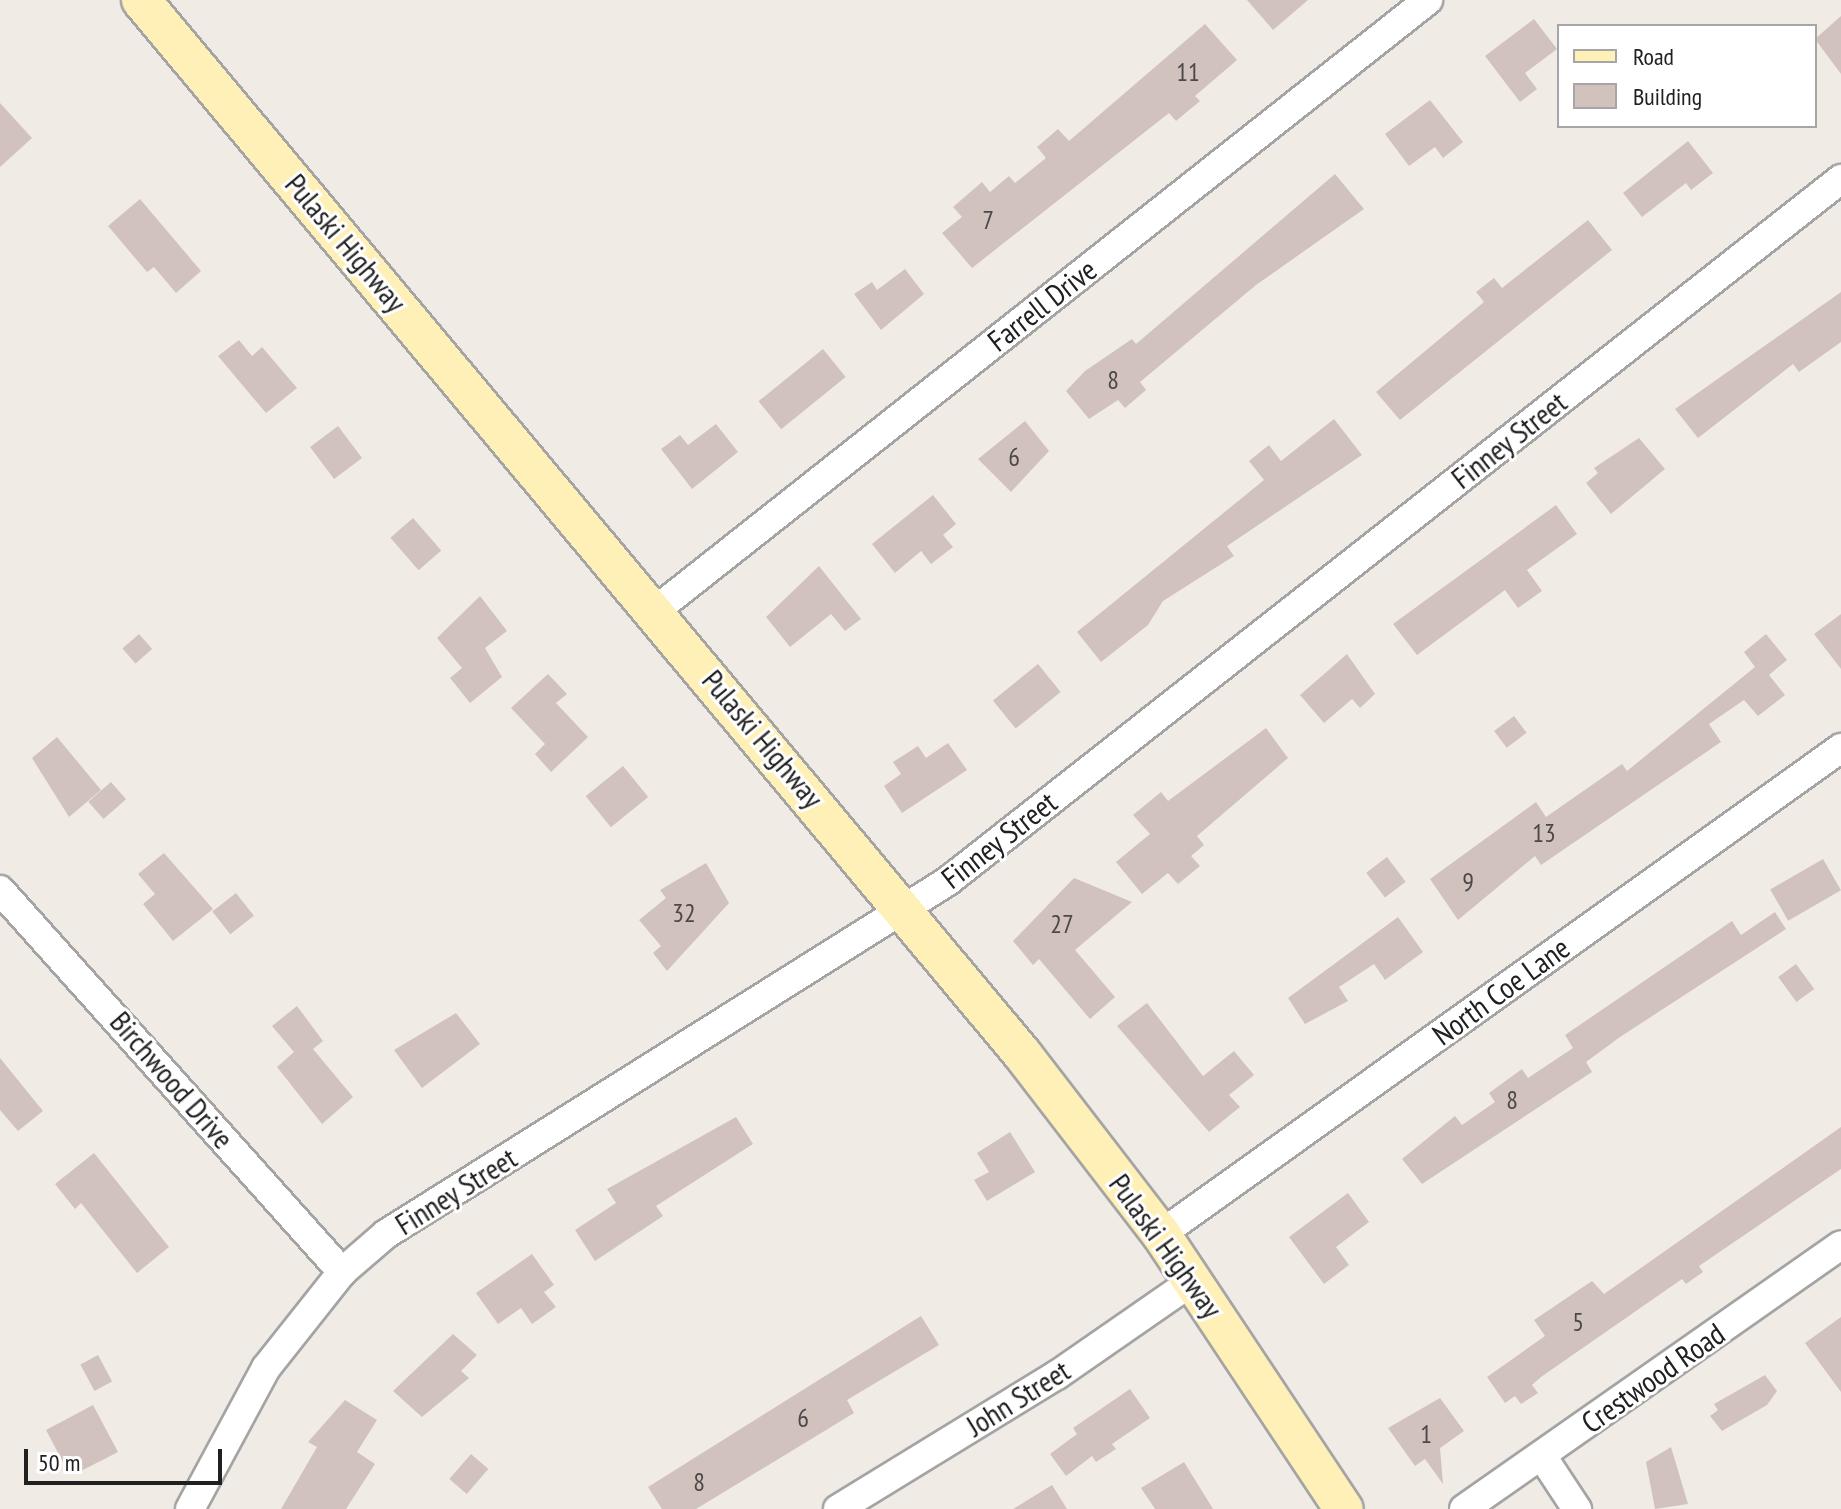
<!DOCTYPE html>
<html>
<head>
<meta charset="utf-8">
<style>
  body { margin:0 }
  #map { position:relative; width:1841px; height:1509px; overflow:hidden; background:#f1ebe6; font-family:"PT Sans Narrow",sans-serif }
  div>[style] { position:absolute }
  [style*='--x'] { left:calc(var(--x)*1px); top:calc(var(--y)*1px); width:calc(var(--w)*1px); rotate:calc(var(--a)*1deg) }
  .building>* { inset:0; background:#d2c2be; transform-origin:0 0 }
  .roads { filter:drop-shadow(2px 0 #a4a4a4) drop-shadow(-2px 0 #a4a4a4) drop-shadow(0 2px #a4a4a4) drop-shadow(0 -2px #a4a4a4) }
  .minor>* { height:28px; margin:-14px; padding:0 14px; transform-origin:14px; border-radius:14px; background:#fff }
  .secondary>* { height:38px; margin:-19px; padding:0 19px; transform-origin:19px; border-radius:19px; background:#fef0b7 }
  span { translate:-50% -50%; white-space:nowrap; text-align:center; line-height:1.15; -webkit-text-stroke:6px #fff; paint-order:stroke }
  .number-label { font-size:26px; color:#4c4848 }
  .number-label span { -webkit-text-stroke-width:0 }
  .street-label { font-size:30px; color:#202020 }
  .legend { position:absolute; left:1557px; top:24px; width:260px; height:104px; box-sizing:border-box; background:#fff; border:2px solid #a6a6a6; margin:0; padding:10px 14px; list-style:none; font-size:24px; color:#202020 }
  .legend li { display:flex; align-items:center; gap:16px; height:40px }
  .legend b { width:40px; border:2px solid #a6a6a6 }
  .scale { position:absolute; left:24px; top:1449px; width:198px; height:36px; box-sizing:border-box; border:4px solid #202020; border-top:0; padding-left:10px; font-size:24px; line-height:28px; white-space:nowrap; color:#202020; -webkit-text-stroke:6px #fff; paint-order:stroke }
</style>
</head>
<body>
<div id="map">
  <div class="building">
    <div style="clip-path:polygon(1247px 0,1308px 0,1273px 30px)"></div>
    <div style="clip-path:polygon(1841px 16px,1841px 74px,1815px 39px)"></div>
    <div style="clip-path:polygon(1534px 19px,1557px 49px,1525px 73px,1537px 89px,1520px 102px,1485px 56px)"></div>
    <div style="clip-path:polygon(1205px 24px,1237px 60px,1195px 96px,1200px 101px,1176px 121px,1169px 113px,972px 268px,942px 233px,962px 217px,953px 207px,982px 182px,990px 192px,1009px 176px,1015px 183px,1046px 158px,1037px 147px,1058px 129px,1069px 141px)"></div>
    <div style="clip-path:polygon(1430px 100px,1463px 142px,1443px 158px,1435px 147px,1409px 166px,1385px 134px)"></div>
    <div style="clip-path:polygon(0 103px,32px 138px,0 167px)"></div>
    <div style="clip-path:polygon(1688px 141px,1713px 173px,1691px 190px,1686px 183px,1642px 217px,1623px 193px)"></div>
    <div style="clip-path:polygon(1335px 174px,1364px 209px,1256px 285px,1140px 382px,1146px 390px,1125px 408px,1118px 400px,1089px 419px,1066px 391px,1085px 371px,1132px 339px,1136px 344px)"></div>
    <div style="clip-path:polygon(140px 199px,201px 271px,176px 293px,154px 267px,147px 272px,108px 226px)"></div>
    <div style="clip-path:polygon(1588px 220px,1612px 250px,1400px 420px,1376px 392px,1484px 302px,1476px 292px,1494px 278px,1502px 288px)"></div>
    <div style="clip-path:polygon(905px 269px,924px 294px,881px 330px,854px 294px,872px 282px,877px 290px)"></div>
    <div style="clip-path:polygon(1841px 292px,1841px 342px,1799px 372px,1793px 364px,1698px 438px,1675px 409px)"></div>
    <div style="clip-path:polygon(239px 340px,252px 356px,262px 347px,297px 388px,266px 413px,218px 356px)"></div>
    <div style="left:823px;top:349px;width:36px;height:83px;rotate:51deg"></div>
    <div style="clip-path:polygon(1334px 419px,1362px 455px,1227px 546px,1234px 556px,1163px 601px,1148px 625px,1101px 662px,1077px 632px,1264px 480px,1249px 461px,1269px 445px,1281px 461px)"></div>
    <div style="clip-path:polygon(1025px 421px,1049px 451px,1011px 492px,978px 459px)"></div>
    <div style="clip-path:polygon(716px 424px,738px 452px,692px 489px,661px 449px,680px 435px,688px 445px)"></div>
    <div style="left:338px;top:426px;width:40px;height:35px;rotate:53deg"></div>
    <div style="clip-path:polygon(1639px 438px,1665px 469px,1611px 514px,1586px 483px,1598px 473px,1594px 468px)"></div>
    <div style="clip-path:polygon(933px 495px,956px 524px,943px 535px,953px 547px,931px 564px,921px 551px,895px 573px,872px 544px)"></div>
    <div style="clip-path:polygon(1556px 505px,1577px 534px,1527px 570px,1542px 591px,1518px 608px,1505px 590px,1417px 655px,1393px 624px)"></div>
    <div style="left:413px;top:518px;width:43px;height:30px;rotate:49deg"></div>
    <div style="clip-path:polygon(819px 566px,861px 619px,845px 631px,831px 614px,790px 647px,766px 617px)"></div>
    <div style="clip-path:polygon(480px 596px,507px 631px,485px 648px,502px 677px,470px 703px,450px 678px,462px 668px,437px 638px)"></div>
    <div style="clip-path:polygon(1841px 614px,1841px 669px,1814px 634px)"></div>
    <div style="left:139px;top:634px;width:20px;height:22px;rotate:49deg"></div>
    <div style="clip-path:polygon(1766px 634px,1787px 660px,1769px 675px,1785px 695px,1758px 716px,1744px 700px,1709px 724px,1721px 742px,1541px 865px,1535px 856px,1458px 920px,1430px 879px,1536px 802px,1546px 817px,1622px 764px,1627px 771px,1755px 667px,1744px 652px)"></div>
    <div style="clip-path:polygon(1347px 654px,1375px 694px,1360px 708px,1352px 699px,1324px 723px,1300px 695px)"></div>
    <div style="left:1038px;top:664px;width:36px;height:58px;rotate:51deg"></div>
    <div style="clip-path:polygon(548px 674px,567px 694px,556px 703px,588px 737px,551px 772px,535px 754px,545px 744px,511px 708px)"></div>
    <div style="left:1514px;top:716px;width:21px;height:25px;rotate:53deg"></div>
    <div style="clip-path:polygon(1266px 728px,1288px 758px,1197px 836px,1204px 845px,1191px 856px,1200px 866px,1178px 884px,1168px 873px,1142px 894px,1116px 862px,1150px 834px,1133px 815px,1161px 792px,1168px 801px)"></div>
    <div style="clip-path:polygon(57px 737px,101px 790px,69px 817px,32px 758px)"></div>
    <div style="clip-path:polygon(948px 743px,967px 770px,902px 813px,884px 786px,901px 774px,893px 762px,918px 746px,926px 758px)"></div>
    <div style="left:623px;top:766px;width:40px;height:48px;rotate:51deg"></div>
    <div style="left:111px;top:782px;width:23px;height:30px;rotate:49deg"></div>
    <div style="clip-path:polygon(164px 853px,213px 909px,173px 941px,143px 904px,155px 894px,138px 874px)"></div>
    <div style="left:1387px;top:857px;width:31px;height:26px;rotate:53deg"></div>
    <div style="left:1823px;top:859px;width:36px;height:61px;rotate:60deg"></div>
    <div style="clip-path:polygon(706px 863px,729px 903px,667px 971px,653px 953px,661px 946px,639px 920px,666px 898px,660px 890px)"></div>
    <div style="clip-path:polygon(1074px 878px,1132px 902px,1075px 950px,1115px 997px,1090px 1019px,1039px 959px,1033px 965px,1013px 941px)"></div>
    <div style="left:236px;top:893px;width:29px;height:30px;rotate:52deg"></div>
    <div style="clip-path:polygon(1775px 912px,1786px 929px,1620px 1037px,1586px 1062px,1592px 1072px,1422px 1184px,1402px 1159px,1455px 1116px,1462px 1125px,1495px 1102px,1489px 1093px,1522px 1069px,1528px 1078px,1573px 1048px,1565px 1035px,1732px 921px,1741px 935px)"></div>
    <div style="clip-path:polygon(1398px 917px,1423px 952px,1385px 980px,1374px 964px,1339px 987px,1348px 1001px,1305px 1024px,1288px 998px)"></div>
    <div style="left:1796px;top:964px;width:31px;height:22px;rotate:54deg"></div>
    <div style="clip-path:polygon(1147px 1003px,1203px 1076px,1234px 1051px,1254px 1075px,1229px 1095px,1240px 1107px,1209px 1132px,1117px 1026px)"></div>
    <div style="clip-path:polygon(297px 1006px,323px 1041px,313px 1049px,353px 1097px,322px 1124px,277px 1067px,294px 1052px,272px 1026px)"></div>
    <div style="clip-path:polygon(456px 1013px,480px 1044px,422px 1088px,394px 1050px)"></div>
    <div style="clip-path:polygon(0 1058px,43px 1111px,18px 1131px,0 1110px)"></div>
    <div style="clip-path:polygon(736px 1117px,753px 1144px,656px 1206px,663px 1216px,595px 1261px,575px 1230px,616px 1203px,607px 1189px)"></div>
    <div style="clip-path:polygon(1841px 1127px,1841px 1169px,1699px 1266px,1703px 1272px,1686px 1284px,1682px 1279px,1541px 1377px,1532px 1385px,1538px 1393px,1521px 1404px,1515px 1396px,1505px 1403px,1487px 1377px,1545px 1336px,1534px 1320px,1592px 1281px,1604px 1294px)"></div>
    <div style="clip-path:polygon(1010px 1132px,1035px 1172px,987px 1201px,974px 1180px,989px 1172px,977px 1153px)"></div>
    <div style="clip-path:polygon(94px 1153px,169px 1247px,137px 1273px,81px 1203px,75px 1209px,55px 1184px)"></div>
    <div style="clip-path:polygon(1348px 1193px,1369px 1222px,1336px 1247px,1349px 1265px,1324px 1284px,1289px 1237px)"></div>
    <div style="clip-path:polygon(532px 1254px,554px 1285px,544px 1292px,556px 1307px,532px 1324px,521px 1308px,498px 1324px,476px 1293px)"></div>
    <div style="clip-path:polygon(921px 1316px,939px 1345px,847px 1400px,854px 1413px,696px 1509px,662px 1509px,648px 1487px)"></div>
    <div style="clip-path:polygon(1841px 1317px,1841px 1392px,1805px 1343px)"></div>
    <div style="clip-path:polygon(453px 1334px,477px 1355px,461px 1371px,469px 1378px,422px 1417px,393px 1391px)"></div>
    <div style="left:98px;top:1355px;width:30px;height:20px;rotate:62deg"></div>
    <div style="clip-path:polygon(1765px 1375px,1777px 1391px,1767px 1405px,1722px 1431px,1710px 1416px,1718px 1410px,1714px 1404px)"></div>
    <div style="clip-path:polygon(1130px 1389px,1150px 1418px,1112px 1444px,1116px 1449px,1096px 1462px,1092px 1456px,1066px 1476px,1050px 1454px,1077px 1434px,1073px 1428px)"></div>
    <div style="clip-path:polygon(1440px 1398px,1464px 1431px,1440px 1448px,1443px 1484px,1425px 1459px,1415px 1466px,1388px 1428px)"></div>
    <div style="clip-path:polygon(345px 1400px,377px 1420px,357px 1452px,375px 1464px,346px 1509px,281px 1509px,317px 1447px,308px 1442px)"></div>
    <div style="clip-path:polygon(93px 1405px,118px 1452px,79px 1472px,74px 1462px,65px 1466px,46px 1430px)"></div>
    <div style="clip-path:polygon(1671px 1447px,1688px 1504px,1655px 1509px,1646px 1462px)"></div>
    <div style="left:471px;top:1454px;width:23px;height:33px;rotate:41deg"></div>
    <div style="clip-path:polygon(1184px 1462px,1213px 1509px,1155px 1509px,1141px 1488px)"></div>
    <div style="clip-path:polygon(1052px 1485px,1067px 1509px,1013px 1509px)"></div>
  </div>
  <div class="roads">
    <div class="minor">
      <div style="--x:656;--y:610;--w:984;--a:-38.31"></div>
      <div style="--x:0;--y:890;--w:513;--a:48.16"></div>
      <div style="--x:1161;--y:1234;--w:836;--a:-35.55"></div>
      <div style="--x:1542;--y:1456;--w:64;--a:56.6"></div>
      <div style="--x:190;--y:1509;--w:160;--a:-61.7"></div>
      <div style="--x:266;--y:1368;--w:122;--a:-51.6"></div>
      <div style="--x:342;--y:1272;--w:58;--a:-40.8"></div>
      <div style="--x:386;--y:1234;--w:664;--a:-32.13"></div>
      <div style="--x:948;--y:881;--w:1136;--a:-38.17"></div>
      <div style="--x:838;--y:1509;--w:257;--a:-31.5"></div>
      <div style="--x:1057;--y:1375;--w:165;--a:-34.7"></div>
      <div style="--x:1464;--y:1509;--w:460;--a:-35"></div>
    </div>
    <div class="secondary">
      <div style="--x:141;--y:0;--w:1375;--a:50.1"></div>
      <div style="--x:1023;--y:1055;--w:226;--a:52.4"></div>
      <div style="--x:1161;--y:1234;--w:330;--a:56.4"></div>
    </div>
  </div>
  <div class="number-label">
    <span style="left:1188px;top:72px">11</span>
    <span style="left:988px;top:220px">7</span>
    <span style="left:1113px;top:380px">8</span>
    <span style="left:1014px;top:457px">6</span>
    <span style="left:1544px;top:833px">13</span>
    <span style="left:1468px;top:882px">9</span>
    <span style="left:684px;top:913px">32</span>
    <span style="left:1062px;top:924px">27</span>
    <span style="left:1512px;top:1100px">8</span>
    <span style="left:1578px;top:1322px">5</span>
    <span style="left:803px;top:1418px">6</span>
    <span style="left:1426px;top:1434px">1</span>
    <span style="left:699px;top:1482px">8</span>
  </div>
  <div class="street-label">
    <span style="left:346px;top:243px;rotate:50deg">Pulaski Highway</span>
    <span style="left:1042px;top:305px;rotate:-38deg">Farrell Drive</span>
    <span style="left:1509px;top:440px;rotate:-38deg">Finney Street</span>
    <span style="left:763px;top:739px;rotate:50deg">Pulaski Highway</span>
    <span style="left:999px;top:840px;rotate:-38deg">Finney Street</span>
    <span style="left:1501px;top:991px;rotate:-36deg">North Coe Lane</span>
    <span style="left:172px;top:1080px;rotate:49deg">Birchwood Drive</span>
    <span style="left:456px;top:1191px;rotate:-32deg">Finney Street</span>
    <span style="left:1166px;top:1246px;rotate:54deg">Pulaski Highway</span>
    <span style="left:1653px;top:1378px;rotate:-35deg">Crestwood Road</span>
    <span style="left:1018px;top:1398px;rotate:-32deg">John Street</span>
  </div>
  <ul class="legend">
  <li><b style="height:10px;background:#fef0b7"></b>Road</li>
  <li><b style="height:22px;background:#d2c2be"></b>Building</li>
  </ul>
  <div class="scale">50 m</div>
</div>
</body>
</html>
